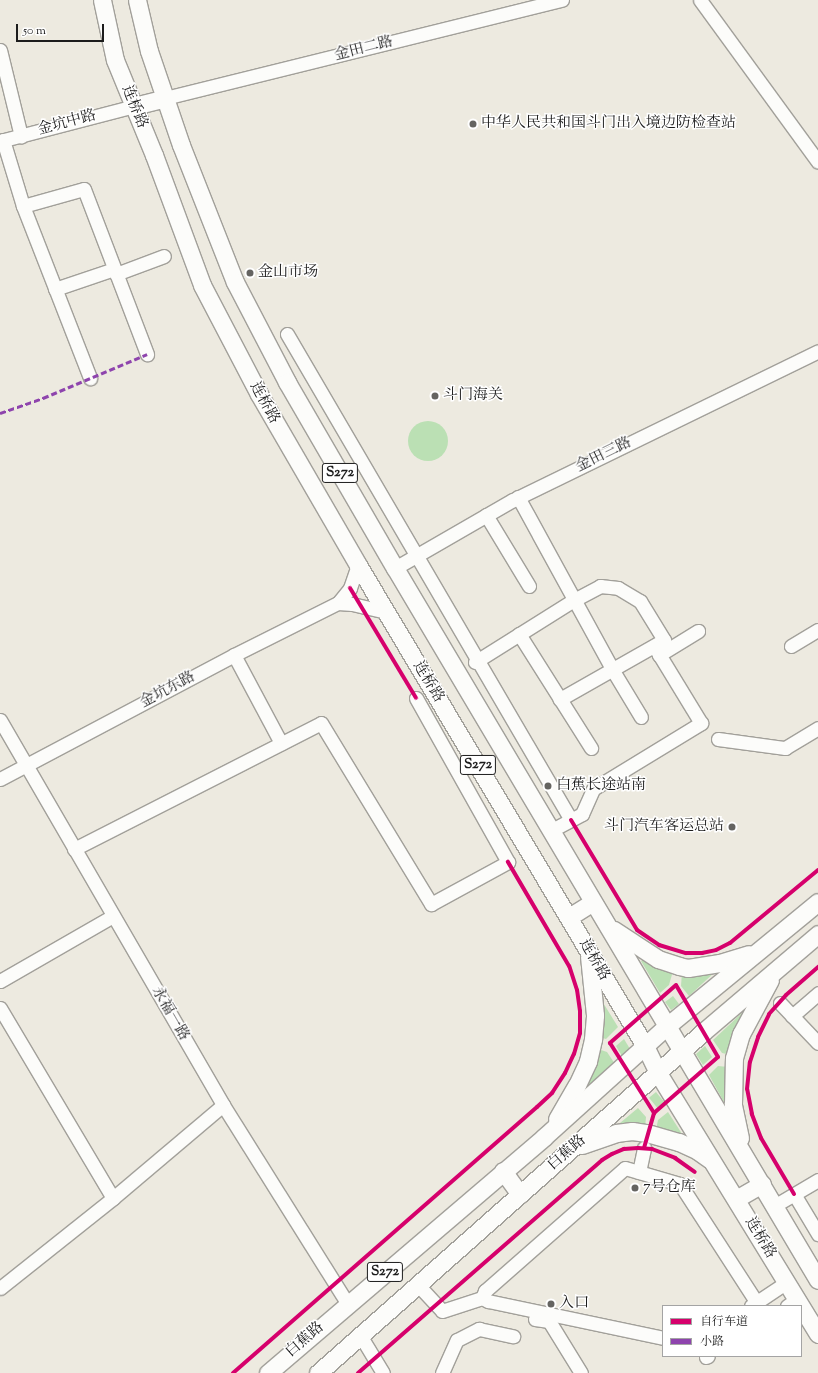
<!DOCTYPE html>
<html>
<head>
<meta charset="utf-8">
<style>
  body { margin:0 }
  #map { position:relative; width:818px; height:1373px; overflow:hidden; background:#edeae0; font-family:"Sorts Mill Goudy","Noto Serif SC",serif }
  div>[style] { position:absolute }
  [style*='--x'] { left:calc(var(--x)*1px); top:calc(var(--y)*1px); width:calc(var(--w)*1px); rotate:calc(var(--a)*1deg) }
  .green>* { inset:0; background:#bbe0b4; transform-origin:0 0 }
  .round { border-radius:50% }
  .roads { filter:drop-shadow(1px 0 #a2a09a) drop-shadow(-1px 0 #a2a09a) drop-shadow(0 1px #a2a09a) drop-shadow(0 -1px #a2a09a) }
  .minor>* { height:13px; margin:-6.5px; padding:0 6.5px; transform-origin:6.5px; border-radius:6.5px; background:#fcfcfa }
  .major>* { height:17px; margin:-8.5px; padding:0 8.5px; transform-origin:8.5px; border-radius:8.5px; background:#fcfcfa }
  .quiet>* { height:3px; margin-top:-1.5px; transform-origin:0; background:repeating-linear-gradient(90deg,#8e44ad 0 6px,transparent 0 9px) }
  .cycleway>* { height:4px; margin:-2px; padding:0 2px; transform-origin:2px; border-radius:2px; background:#d6006c }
  .dots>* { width:11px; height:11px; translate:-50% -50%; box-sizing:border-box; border:2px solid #fff; border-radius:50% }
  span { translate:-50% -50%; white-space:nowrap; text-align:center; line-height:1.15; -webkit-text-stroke:3px #fff; paint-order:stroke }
  .shield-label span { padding:1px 3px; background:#fff; border:1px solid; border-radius:3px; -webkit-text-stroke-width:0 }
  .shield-label { font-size:14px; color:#1c1c1c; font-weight:700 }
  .street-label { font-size:15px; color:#1c1c1c }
  .poi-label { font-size:15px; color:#1c1c1c }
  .left { translate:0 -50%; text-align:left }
  .right { translate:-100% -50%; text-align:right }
  .legend { position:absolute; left:662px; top:1305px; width:140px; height:52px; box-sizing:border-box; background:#fff; border:1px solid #a4a4a4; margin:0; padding:5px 7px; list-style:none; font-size:12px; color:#1c1c1c }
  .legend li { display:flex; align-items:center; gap:8px; height:20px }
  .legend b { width:20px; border:1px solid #a4a4a4 }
  .scale { position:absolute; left:16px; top:24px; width:88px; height:18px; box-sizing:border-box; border:2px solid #1c1c1c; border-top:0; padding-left:5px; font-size:12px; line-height:14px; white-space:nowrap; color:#1c1c1c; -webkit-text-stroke:3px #fff; paint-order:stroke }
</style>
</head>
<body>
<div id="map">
  <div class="green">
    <div class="round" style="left:408px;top:421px;width:40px;height:40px"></div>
    <div style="clip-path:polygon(644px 959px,673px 971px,669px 985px,660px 993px,641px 961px)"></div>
    <div style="clip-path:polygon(716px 971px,689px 996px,681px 986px,682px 972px)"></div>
    <div style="left:673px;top:996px;width:10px;height:10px;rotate:53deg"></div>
    <div style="clip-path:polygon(602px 1001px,618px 1027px,606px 1039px,599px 1037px)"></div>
    <div style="clip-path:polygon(744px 1011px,746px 1014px,731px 1055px,722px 1053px,713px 1040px)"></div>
    <div style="clip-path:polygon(624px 1039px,630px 1049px,622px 1056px,616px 1046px)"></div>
    <div style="clip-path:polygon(705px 1046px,712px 1057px,703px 1065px,696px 1054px)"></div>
    <div style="clip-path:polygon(598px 1049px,607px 1052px,615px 1064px,585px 1091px,582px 1088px)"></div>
    <div style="clip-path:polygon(718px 1066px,728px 1067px,725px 1104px,709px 1075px)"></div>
    <div style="left:656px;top:1092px;width:13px;height:9px;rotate:51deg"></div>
    <div style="clip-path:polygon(638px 1108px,646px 1117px,645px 1128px,614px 1128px)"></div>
    <div style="clip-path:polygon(668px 1112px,684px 1137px,656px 1130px,658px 1120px)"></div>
  </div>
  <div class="roads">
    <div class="minor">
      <div style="--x:700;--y:0;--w:200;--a:53.9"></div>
      <div style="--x:0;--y:50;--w:89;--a:76.3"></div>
      <div style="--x:165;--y:98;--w:409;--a:-13.9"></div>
      <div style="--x:3;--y:140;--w:69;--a:73.1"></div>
      <div style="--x:23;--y:206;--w:185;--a:68.7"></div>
      <div style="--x:0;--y:141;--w:138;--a:-14.6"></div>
      <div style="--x:23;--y:206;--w:63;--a:-15.6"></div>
      <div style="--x:84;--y:189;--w:177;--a:69.1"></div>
      <div style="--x:116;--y:274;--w:51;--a:-20.6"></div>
      <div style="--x:55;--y:289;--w:62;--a:-18.7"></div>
      <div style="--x:287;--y:334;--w:563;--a:59.7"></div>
      <div style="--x:518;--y:497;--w:196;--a:61.3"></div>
      <div style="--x:612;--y:669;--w:56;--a:58.9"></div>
      <div style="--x:486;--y:515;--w:83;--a:58.8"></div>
      <div style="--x:395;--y:568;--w:136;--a:-30"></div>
      <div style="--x:513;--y:500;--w:339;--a:-26"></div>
      <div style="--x:338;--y:603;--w:14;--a:4"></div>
      <div style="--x:352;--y:604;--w:35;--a:13"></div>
      <div style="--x:519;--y:634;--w:135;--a:57.7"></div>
      <div style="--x:791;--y:646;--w:31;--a:-31"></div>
      <div style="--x:234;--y:655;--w:100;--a:61.9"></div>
      <div style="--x:659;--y:655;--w:46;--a:-31.6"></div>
      <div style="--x:475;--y:662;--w:117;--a:-32.1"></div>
      <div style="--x:574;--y:600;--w:30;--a:-28"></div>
      <div style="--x:600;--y:586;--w:18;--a:6"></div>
      <div style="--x:618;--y:588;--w:26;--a:31"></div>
      <div style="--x:640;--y:601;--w:46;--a:58.4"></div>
      <div style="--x:664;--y:640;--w:120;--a:150.4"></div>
      <div style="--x:0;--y:720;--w:445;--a:59.9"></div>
      <div style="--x:223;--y:1105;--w:235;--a:57.9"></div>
      <div style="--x:718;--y:739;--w:68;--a:7.7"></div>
      <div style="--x:785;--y:748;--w:39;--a:-31"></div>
      <div style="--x:0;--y:779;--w:265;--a:-27.9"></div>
      <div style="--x:234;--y:655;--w:116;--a:-26.6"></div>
      <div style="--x:338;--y:603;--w:19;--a:-51"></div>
      <div style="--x:350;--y:588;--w:24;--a:-71"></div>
      <div style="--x:552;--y:830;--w:34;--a:-28"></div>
      <div style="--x:582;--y:814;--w:27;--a:-66"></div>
      <div style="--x:593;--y:789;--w:127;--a:-31.4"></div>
      <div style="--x:701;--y:723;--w:90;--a:-121.4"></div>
      <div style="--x:74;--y:849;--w:277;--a:-27"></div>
      <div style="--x:321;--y:723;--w:212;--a:58.7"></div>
      <div style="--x:431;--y:904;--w:88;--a:-28.6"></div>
      <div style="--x:508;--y:862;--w:188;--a:-119.3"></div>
      <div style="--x:0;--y:981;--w:130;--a:-29.9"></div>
      <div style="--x:780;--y:1003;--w:55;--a:46.5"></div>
      <div style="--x:0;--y:1008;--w:221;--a:59.3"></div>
      <div style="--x:792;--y:1016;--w:35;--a:-41"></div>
      <div style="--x:639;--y:1172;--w:25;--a:-78"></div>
      <div style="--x:794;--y:1194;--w:47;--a:59"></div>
      <div style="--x:774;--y:1206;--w:51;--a:-30.6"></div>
      <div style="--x:418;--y:1285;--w:35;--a:47"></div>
      <div style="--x:442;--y:1311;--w:42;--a:-18"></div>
      <div style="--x:482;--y:1298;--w:7;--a:27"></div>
      <div style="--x:488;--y:1301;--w:179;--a:11.9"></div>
      <div style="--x:0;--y:1288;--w:144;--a:-38.5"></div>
      <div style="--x:113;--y:1198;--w:144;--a:-40.2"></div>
      <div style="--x:482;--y:1298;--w:8;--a:-67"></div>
      <div style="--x:485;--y:1291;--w:186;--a:-41.3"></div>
      <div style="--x:625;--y:1168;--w:57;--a:16.2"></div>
      <div style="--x:680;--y:1184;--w:142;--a:57.1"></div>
      <div style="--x:751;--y:1306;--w:43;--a:-33.7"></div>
      <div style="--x:787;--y:1306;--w:12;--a:-35"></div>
      <div style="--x:535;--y:1319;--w:14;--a:8"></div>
      <div style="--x:549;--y:1321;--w:61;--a:58.4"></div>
      <div style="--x:360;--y:1335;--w:44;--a:58.8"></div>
      <div style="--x:706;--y:1357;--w:2;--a:-27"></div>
      <div style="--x:442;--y:1373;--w:36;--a:-66"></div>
      <div style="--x:457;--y:1340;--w:25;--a:-27"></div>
      <div style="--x:479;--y:1329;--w:35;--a:12"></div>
    </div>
    <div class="major">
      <div style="--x:102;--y:0;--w:61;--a:77.8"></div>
      <div style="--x:115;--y:60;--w:103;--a:67.7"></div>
      <div style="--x:154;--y:155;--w:139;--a:69.7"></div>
      <div style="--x:202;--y:285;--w:123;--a:62.4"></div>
      <div style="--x:259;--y:394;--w:198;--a:59.9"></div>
      <div style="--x:358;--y:565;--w:560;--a:59.18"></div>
      <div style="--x:645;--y:1046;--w:30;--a:64"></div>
      <div style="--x:658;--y:1073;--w:306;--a:58.5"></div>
      <div style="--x:137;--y:0;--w:52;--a:76.8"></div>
      <div style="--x:149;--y:51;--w:99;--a:71.2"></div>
      <div style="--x:181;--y:145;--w:147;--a:68.5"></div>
      <div style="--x:235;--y:282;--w:113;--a:62.5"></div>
      <div style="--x:287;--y:382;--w:215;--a:59.9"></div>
      <div style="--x:395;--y:568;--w:828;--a:59.29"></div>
      <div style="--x:134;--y:106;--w:32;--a:-14"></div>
      <div style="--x:569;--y:917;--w:28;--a:-32"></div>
      <div style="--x:614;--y:930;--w:53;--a:33.4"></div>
      <div style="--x:658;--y:959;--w:22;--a:18"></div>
      <div style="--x:679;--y:966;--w:9;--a:13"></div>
      <div style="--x:688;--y:968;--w:32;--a:-9"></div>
      <div style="--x:720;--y:963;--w:30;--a:-17"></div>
      <div style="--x:557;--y:1119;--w:39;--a:-60"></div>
      <div style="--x:577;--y:1085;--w:26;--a:-65"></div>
      <div style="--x:588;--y:1061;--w:23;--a:-77"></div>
      <div style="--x:593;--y:1039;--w:24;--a:-85"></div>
      <div style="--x:595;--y:1015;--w:59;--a:-95.8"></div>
      <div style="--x:740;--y:1138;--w:35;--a:-102"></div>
      <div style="--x:733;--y:1104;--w:46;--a:-88.8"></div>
      <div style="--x:734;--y:1058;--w:25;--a:-74"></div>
      <div style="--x:741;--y:1034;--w:61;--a:-61.8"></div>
      <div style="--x:582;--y:1145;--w:36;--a:-19"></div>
      <div style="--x:616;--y:1133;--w:16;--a:-7"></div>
      <div style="--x:632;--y:1131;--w:15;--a:8"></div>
      <div style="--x:647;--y:1133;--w:33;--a:16"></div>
      <div style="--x:679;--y:1142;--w:21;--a:25"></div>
      <div style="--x:698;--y:1151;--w:14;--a:36"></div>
      <div style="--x:503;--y:1171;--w:29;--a:54"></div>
      <div style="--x:736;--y:1199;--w:30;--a:-30"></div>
      <div style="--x:268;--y:1373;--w:363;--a:-40.5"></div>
      <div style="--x:544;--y:1137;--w:166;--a:-42.1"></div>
      <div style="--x:667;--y:1026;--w:195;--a:-39.4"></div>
      <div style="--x:318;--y:1373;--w:514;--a:-41.53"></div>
      <div style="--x:703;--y:1032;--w:151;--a:-40.4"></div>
    </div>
  </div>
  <div class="quiet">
    <div style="--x:0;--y:413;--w:46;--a:-19.2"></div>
    <div style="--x:43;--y:398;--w:113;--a:-22.9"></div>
  </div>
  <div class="cycleway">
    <div style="--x:350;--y:588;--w:128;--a:59"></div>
    <div style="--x:571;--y:820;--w:128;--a:59"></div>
    <div style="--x:637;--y:930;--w:27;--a:34"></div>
    <div style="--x:659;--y:945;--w:28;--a:17"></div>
    <div style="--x:686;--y:953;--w:16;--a:0"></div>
    <div style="--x:702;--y:953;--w:14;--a:-12"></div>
    <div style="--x:716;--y:950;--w:16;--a:-27"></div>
    <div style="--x:730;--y:943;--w:114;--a:-39.7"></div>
    <div style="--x:644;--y:1148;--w:36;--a:-74"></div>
    <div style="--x:654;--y:1113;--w:85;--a:-41.2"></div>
    <div style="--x:718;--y:1057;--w:83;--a:-120.3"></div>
    <div style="--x:676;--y:985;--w:88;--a:138.7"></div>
    <div style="--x:610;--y:1043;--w:83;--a:57.8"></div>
    <div style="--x:794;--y:1194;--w:65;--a:-120.5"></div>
    <div style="--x:761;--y:1138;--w:26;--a:-111"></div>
    <div style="--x:752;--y:1114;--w:25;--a:-101"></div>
    <div style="--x:747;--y:1089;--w:27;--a:-84"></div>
    <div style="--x:750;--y:1062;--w:26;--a:-72"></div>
    <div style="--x:758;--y:1037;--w:25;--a:-64"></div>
    <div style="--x:769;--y:1014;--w:25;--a:-48"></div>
    <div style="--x:786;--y:995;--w:43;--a:-41.2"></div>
    <div style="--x:233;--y:1373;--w:404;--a:-41.2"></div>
    <div style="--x:537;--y:1107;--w:21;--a:-43"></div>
    <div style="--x:552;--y:1093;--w:24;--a:-57"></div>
    <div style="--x:565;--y:1073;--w:21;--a:-65"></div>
    <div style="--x:574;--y:1054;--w:22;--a:-74"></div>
    <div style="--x:580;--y:1033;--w:22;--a:-90"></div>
    <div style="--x:580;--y:1011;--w:21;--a:-98"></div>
    <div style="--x:577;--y:990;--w:25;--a:-108"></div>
    <div style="--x:569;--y:966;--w:121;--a:-120.4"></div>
    <div style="--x:358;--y:1373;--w:324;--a:-41.1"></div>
    <div style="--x:602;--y:1160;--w:12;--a:-31"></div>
    <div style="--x:612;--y:1154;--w:13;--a:-23"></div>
    <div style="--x:624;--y:1149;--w:14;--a:-4"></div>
    <div style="--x:638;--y:1148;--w:14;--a:4"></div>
    <div style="--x:652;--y:1149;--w:25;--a:21"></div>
    <div style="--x:675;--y:1158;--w:24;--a:35"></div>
  </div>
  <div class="dots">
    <div style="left:473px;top:124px;background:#656461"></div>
    <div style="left:250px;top:273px;background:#656461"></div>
    <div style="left:435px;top:396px;background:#656461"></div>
    <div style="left:548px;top:786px;background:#656461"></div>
    <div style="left:732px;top:827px;background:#656461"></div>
    <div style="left:635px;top:1188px;background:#656461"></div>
    <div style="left:551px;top:1304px;background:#656461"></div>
  </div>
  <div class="shield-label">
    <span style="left:340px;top:473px">S272</span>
    <span style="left:478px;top:765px">S272</span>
    <span style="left:385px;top:1272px">S272</span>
  </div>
  <div class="street-label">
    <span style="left:364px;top:49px;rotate:-14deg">金田二路</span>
    <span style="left:134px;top:107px;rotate:68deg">连桥路</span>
    <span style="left:67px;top:123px;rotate:-15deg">金坑中路</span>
    <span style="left:264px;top:403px;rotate:61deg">连桥路</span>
    <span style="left:604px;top:455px;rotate:-26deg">金田三路</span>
    <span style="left:428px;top:682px;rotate:59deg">连桥路</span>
    <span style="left:168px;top:690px;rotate:-28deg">金坑东路</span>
    <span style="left:594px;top:960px;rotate:60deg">连桥路</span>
    <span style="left:170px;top:1014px;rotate:60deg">永福一路</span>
    <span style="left:567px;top:1153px;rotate:-41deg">白蕉路</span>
    <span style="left:760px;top:1238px;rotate:59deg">连桥路</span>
    <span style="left:305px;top:1340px;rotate:-41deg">白蕉路</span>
  </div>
  <div class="poi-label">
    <span class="left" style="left:481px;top:124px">中华人民共和国斗门出入境边防检查站</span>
    <span class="left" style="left:258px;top:273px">金山市场</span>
    <span class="left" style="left:443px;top:396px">斗门海关</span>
    <span class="left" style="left:556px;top:786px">白蕉长途站南</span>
    <span class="right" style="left:724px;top:827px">斗门汽车客运总站</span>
    <span class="left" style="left:643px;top:1188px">7号仓库</span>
    <span class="left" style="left:559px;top:1304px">入口</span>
  </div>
  <ul class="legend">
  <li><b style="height:5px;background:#d6006c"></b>自行车道</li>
  <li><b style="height:5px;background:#8e44ad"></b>小路</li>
  </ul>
  <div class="scale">50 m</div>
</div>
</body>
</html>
